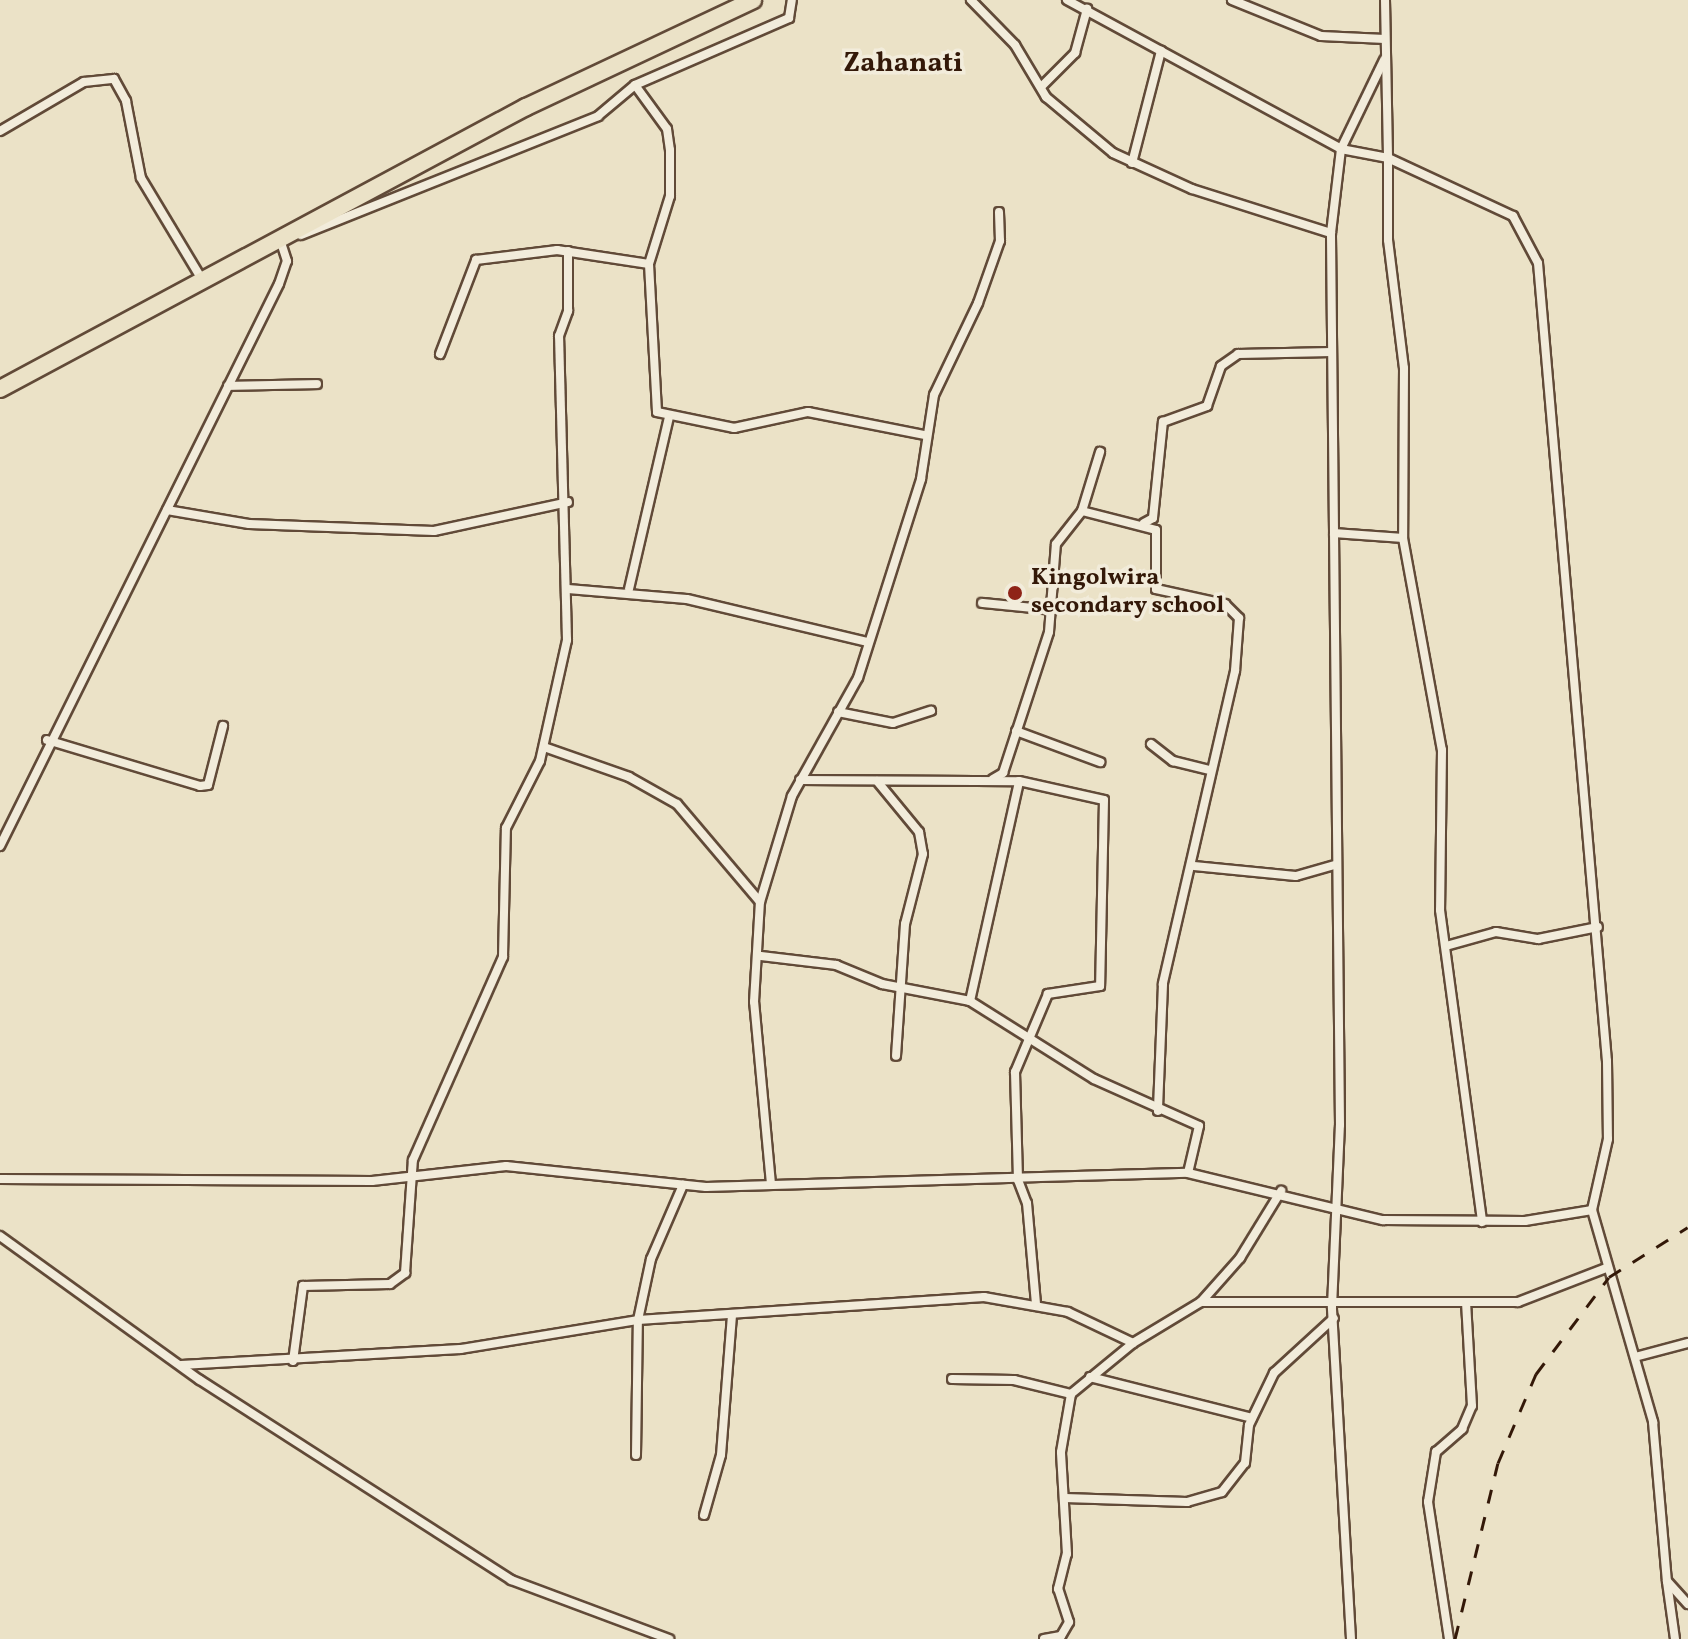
<!DOCTYPE html>
<html>
<head>
<meta charset="utf-8">
<style>
  body { margin:0 }
  #map { position:relative; width:1688px; height:1639px; overflow:hidden; background:#ebe2c7; font-family:Vollkorn,serif }
  div>[style] { position:absolute }
  [style*='--x'] { left:calc(var(--x)*1px); top:calc(var(--y)*1px); width:calc(var(--w)*1px); rotate:calc(var(--a)*1deg) }
  .roads { filter:drop-shadow(2px 0 #614a38) drop-shadow(-2px 0 #614a38) drop-shadow(0 2px #614a38) drop-shadow(0 -2px #614a38) }
  .street>* { height:8px; margin:-4px; padding:0 4px; transform-origin:4px; border-radius:4px; background:#f2ecdb }
  .highway>* { height:16px; margin:-8px; padding:0 8px; transform-origin:8px; border-radius:8px; background:#ebe2c7 }
  .rail>* { height:3px; margin-top:-1.5px; transform-origin:0; background:repeating-linear-gradient(90deg,#331808 0 14px,transparent 0 28px) }
  .dots>* { width:22px; height:22px; translate:-50% -50%; box-sizing:border-box; border:4px solid #f2ecdb; border-radius:50% }
  span { translate:-50% -50%; white-space:nowrap; text-align:center; line-height:1.15; -webkit-text-stroke:7px #f2ecdb; paint-order:stroke }
  .poi-label { font-size:24px; color:#331808; font-weight:700 }
  .left { translate:0 -50%; text-align:left }
  .quarter-label { font-size:28px; color:#331808; font-weight:700 }
</style>
</head>
<body>
<div id="map">
  <div class="roads">
    <div class="street">
      <div style="--x:971;--y:0;--w:63;--a:45.6"></div>
      <div style="--x:1015;--y:45;--w:61;--a:59.2"></div>
      <div style="--x:1046;--y:97;--w:87;--a:39.9"></div>
      <div style="--x:1113;--y:153;--w:87;--a:24.5"></div>
      <div style="--x:1192;--y:189;--w:146;--a:17.6"></div>
      <div style="--x:1067;--y:0;--w:312;--a:28.5"></div>
      <div style="--x:1341;--y:149;--w:48;--a:10.8"></div>
      <div style="--x:1388;--y:158;--w:82;--a:90"></div>
      <div style="--x:1388;--y:240;--w:129;--a:82.9"></div>
      <div style="--x:1404;--y:368;--w:170;--a:90.3"></div>
      <div style="--x:1403;--y:538;--w:216;--a:79.6"></div>
      <div style="--x:1442;--y:750;--w:160;--a:90.7"></div>
      <div style="--x:1440;--y:910;--w:315;--a:82.3"></div>
      <div style="--x:1232;--y:0;--w:96;--a:22"></div>
      <div style="--x:1321;--y:36;--w:64;--a:2.7"></div>
      <div style="--x:1385;--y:0;--w:158;--a:88.9"></div>
      <div style="--x:1388;--y:158;--w:138;--a:24.9"></div>
      <div style="--x:1513;--y:216;--w:53;--a:62"></div>
      <div style="--x:1538;--y:263;--w:801;--a:85.06"></div>
      <div style="--x:1607;--y:1061;--w:78;--a:89.3"></div>
      <div style="--x:1608;--y:1139;--w:73;--a:102.7"></div>
      <div style="--x:1592;--y:1210;--w:221;--a:73.9"></div>
      <div style="--x:1653;--y:1422;--w:160;--a:85"></div>
      <div style="--x:1667;--y:1581;--w:31;--a:48"></div>
      <div style="--x:635;--y:85;--w:54;--a:54"></div>
      <div style="--x:667;--y:129;--w:21;--a:82"></div>
      <div style="--x:670;--y:150;--w:46;--a:90"></div>
      <div style="--x:670;--y:196;--w:71;--a:107.2"></div>
      <div style="--x:649;--y:264;--w:148;--a:86.9"></div>
      <div style="--x:657;--y:412;--w:79;--a:11.7"></div>
      <div style="--x:734;--y:428;--w:76;--a:-12.2"></div>
      <div style="--x:808;--y:412;--w:118;--a:11.2"></div>
      <div style="--x:1042;--y:86;--w:47;--a:-45"></div>
      <div style="--x:1075;--y:53;--w:46;--a:-74.7"></div>
      <div style="--x:0;--y:131;--w:97;--a:-30.3"></div>
      <div style="--x:84;--y:82;--w:30;--a:-6"></div>
      <div style="--x:114;--y:79;--w:25;--a:61"></div>
      <div style="--x:126;--y:101;--w:78;--a:79"></div>
      <div style="--x:141;--y:178;--w:114;--a:59"></div>
      <div style="--x:1132;--y:163;--w:116;--a:-75.5"></div>
      <div style="--x:301;--y:235;--w:320;--a:-21.8"></div>
      <div style="--x:598;--y:116;--w:48;--a:-40"></div>
      <div style="--x:635;--y:85;--w:168;--a:-23.5"></div>
      <div style="--x:789;--y:18;--w:18;--a:-81"></div>
      <div style="--x:440;--y:354;--w:101;--a:-69"></div>
      <div style="--x:476;--y:260;--w:82;--a:-7"></div>
      <div style="--x:557;--y:250;--w:93;--a:8.7"></div>
      <div style="--x:228;--y:386;--w:89;--a:-1.3"></div>
      <div style="--x:167;--y:510;--w:83;--a:9.7"></div>
      <div style="--x:249;--y:524;--w:185;--a:2.2"></div>
      <div style="--x:434;--y:531;--w:137;--a:-12.2"></div>
      <div style="--x:1082;--y:511;--w:76;--a:14.4"></div>
      <div style="--x:1156;--y:530;--w:59;--a:90"></div>
      <div style="--x:1156;--y:589;--w:71;--a:12.3"></div>
      <div style="--x:1225;--y:604;--w:20;--a:45"></div>
      <div style="--x:1239;--y:618;--w:53;--a:94.3"></div>
      <div style="--x:1235;--y:671;--w:321;--a:103"></div>
      <div style="--x:1163;--y:984;--w:127;--a:92.3"></div>
      <div style="--x:1144;--y:523;--w:10;--a:-29"></div>
      <div style="--x:1153;--y:518;--w:97;--a:-84.1"></div>
      <div style="--x:1163;--y:422;--w:47;--a:-20"></div>
      <div style="--x:1207;--y:406;--w:42;--a:-70.7"></div>
      <div style="--x:1221;--y:366;--w:21;--a:-35"></div>
      <div style="--x:1238;--y:354;--w:94;--a:-1.2"></div>
      <div style="--x:1334;--y:533;--w:69;--a:4.1"></div>
      <div style="--x:568;--y:589;--w:119;--a:4.8"></div>
      <div style="--x:687;--y:599;--w:185;--a:13.4"></div>
      <div style="--x:629;--y:589;--w:177;--a:-76.9"></div>
      <div style="--x:982;--y:603;--w:70;--a:5.7"></div>
      <div style="--x:838;--y:712;--w:56;--a:11.3"></div>
      <div style="--x:893;--y:723;--w:40;--a:-18"></div>
      <div style="--x:1016;--y:731;--w:90;--a:20.3"></div>
      <div style="--x:47;--y:740;--w:160;--a:16.7"></div>
      <div style="--x:200;--y:786;--w:8;--a:-7"></div>
      <div style="--x:208;--y:785;--w:61;--a:-75.7"></div>
      <div style="--x:1151;--y:744;--w:28;--a:38"></div>
      <div style="--x:1173;--y:761;--w:37;--a:14"></div>
      <div style="--x:544;--y:747;--w:90;--a:19.4"></div>
      <div style="--x:629;--y:777;--w:55;--a:29.4"></div>
      <div style="--x:677;--y:804;--w:128;--a:49.7"></div>
      <div style="--x:993;--y:779;--w:12;--a:-31"></div>
      <div style="--x:1003;--y:773;--w:148;--a:-71.9"></div>
      <div style="--x:1049;--y:632;--w:88;--a:-85.5"></div>
      <div style="--x:1056;--y:544;--w:42;--a:-51.8"></div>
      <div style="--x:1082;--y:511;--w:62;--a:-73"></div>
      <div style="--x:800;--y:780;--w:219;--a:0.3"></div>
      <div style="--x:1019;--y:781;--w:87;--a:12.6"></div>
      <div style="--x:1104;--y:800;--w:186;--a:91.2"></div>
      <div style="--x:1100;--y:986;--w:53;--a:171.3"></div>
      <div style="--x:1048;--y:994;--w:85;--a:112.9"></div>
      <div style="--x:1015;--y:1072;--w:108;--a:88.4"></div>
      <div style="--x:1018;--y:1180;--w:25;--a:69"></div>
      <div style="--x:1027;--y:1203;--w:100;--a:84.9"></div>
      <div style="--x:877;--y:781;--w:66;--a:50.5"></div>
      <div style="--x:919;--y:832;--w:22;--a:80"></div>
      <div style="--x:923;--y:854;--w:72;--a:104.4"></div>
      <div style="--x:905;--y:924;--w:132;--a:93.9"></div>
      <div style="--x:0;--y:846;--w:627;--a:-63.6"></div>
      <div style="--x:279;--y:284;--w:24;--a:-71"></div>
      <div style="--x:287;--y:261;--w:23;--a:-108"></div>
      <div style="--x:1194;--y:866;--w:102;--a:5.6"></div>
      <div style="--x:1296;--y:876;--w:40;--a:-16"></div>
      <div style="--x:1446;--y:946;--w:52;--a:-15.6"></div>
      <div style="--x:1496;--y:932;--w:43;--a:9.5"></div>
      <div style="--x:1538;--y:939;--w:61;--a:-11.3"></div>
      <div style="--x:761;--y:956;--w:76;--a:6.8"></div>
      <div style="--x:836;--y:965;--w:50;--a:22.4"></div>
      <div style="--x:882;--y:984;--w:90;--a:10.9"></div>
      <div style="--x:970;--y:1001;--w:146;--a:32.2"></div>
      <div style="--x:1094;--y:1079;--w:115;--a:24.1"></div>
      <div style="--x:1199;--y:1126;--w:48;--a:103.2"></div>
      <div style="--x:970;--y:1001;--w:225;--a:-77.4"></div>
      <div style="--x:0;--y:1179;--w:372;--a:0.3"></div>
      <div style="--x:372;--y:1181;--w:135;--a:-6.4"></div>
      <div style="--x:506;--y:1166;--w:201;--a:6"></div>
      <div style="--x:706;--y:1187;--w:482;--a:-1.7"></div>
      <div style="--x:1188;--y:1173;--w:201;--a:13.6"></div>
      <div style="--x:1383;--y:1220;--w:142;--a:0.4"></div>
      <div style="--x:1525;--y:1221;--w:68;--a:-9.3"></div>
      <div style="--x:771;--y:1184;--w:183;--a:-95.3"></div>
      <div style="--x:754;--y:1002;--w:100;--a:-86.6"></div>
      <div style="--x:760;--y:902;--w:111;--a:-73.2"></div>
      <div style="--x:792;--y:796;--w:135;--a:-60.8"></div>
      <div style="--x:858;--y:678;--w:209;--a:-72.4"></div>
      <div style="--x:921;--y:479;--w:85;--a:-81.2"></div>
      <div style="--x:934;--y:395;--w:102;--a:-64.4"></div>
      <div style="--x:978;--y:303;--w:66;--a:-70.5"></div>
      <div style="--x:1000;--y:241;--w:29;--a:-92"></div>
      <div style="--x:0;--y:1236;--w:246;--a:35.8"></div>
      <div style="--x:200;--y:1380;--w:370;--a:32.7"></div>
      <div style="--x:511;--y:1580;--w:169;--a:20.5"></div>
      <div style="--x:1201;--y:1302;--w:317;--a:0"></div>
      <div style="--x:1518;--y:1302;--w:94;--a:-21.1"></div>
      <div style="--x:1635;--y:1357;--w:55;--a:-14.8"></div>
      <div style="--x:293;--y:1361;--w:76;--a:-82.4"></div>
      <div style="--x:303;--y:1286;--w:87;--a:-1.3"></div>
      <div style="--x:390;--y:1284;--w:19;--a:-36"></div>
      <div style="--x:405;--y:1273;--w:113;--a:-86"></div>
      <div style="--x:413;--y:1160;--w:222;--a:-66.1"></div>
      <div style="--x:503;--y:957;--w:129;--a:-88.7"></div>
      <div style="--x:506;--y:828;--w:75;--a:-63.1"></div>
      <div style="--x:540;--y:761;--w:124;--a:-77.4"></div>
      <div style="--x:567;--y:640;--w:304;--a:-91.5"></div>
      <div style="--x:559;--y:336;--w:27;--a:-70"></div>
      <div style="--x:568;--y:311;--w:60;--a:-90"></div>
      <div style="--x:181;--y:1365;--w:280;--a:-3.3"></div>
      <div style="--x:461;--y:1349;--w:179;--a:-9.3"></div>
      <div style="--x:638;--y:1320;--w:347;--a:-3.8"></div>
      <div style="--x:984;--y:1297;--w:85;--a:10.1"></div>
      <div style="--x:1068;--y:1312;--w:72;--a:25.5"></div>
      <div style="--x:1090;--y:1377;--w:167;--a:14.2"></div>
      <div style="--x:952;--y:1379;--w:62;--a:0.9"></div>
      <div style="--x:1014;--y:1380;--w:59;--a:13.8"></div>
      <div style="--x:636;--y:1455;--w:135;--a:-89.2"></div>
      <div style="--x:638;--y:1320;--w:62;--a:-78"></div>
      <div style="--x:651;--y:1259;--w:81;--a:-66.6"></div>
      <div style="--x:1065;--y:1498;--w:122;--a:1.9"></div>
      <div style="--x:1187;--y:1502;--w:36;--a:-16"></div>
      <div style="--x:1222;--y:1492;--w:37;--a:-52"></div>
      <div style="--x:1245;--y:1463;--w:38;--a:-84"></div>
      <div style="--x:1249;--y:1425;--w:58;--a:-64.3"></div>
      <div style="--x:1274;--y:1373;--w:81;--a:-42.5"></div>
      <div style="--x:704;--y:1515;--w:62;--a:-74.2"></div>
      <div style="--x:721;--y:1455;--w:141;--a:-85.5"></div>
      <div style="--x:1667;--y:1582;--w:58;--a:82"></div>
      <div style="--x:1044;--y:1639;--w:17;--a:-10"></div>
      <div style="--x:1061;--y:1636;--w:16;--a:-60"></div>
      <div style="--x:1069;--y:1622;--w:35;--a:-108"></div>
      <div style="--x:1058;--y:1589;--w:36;--a:-76"></div>
      <div style="--x:1067;--y:1554;--w:102;--a:-93.4"></div>
      <div style="--x:1061;--y:1452;--w:59;--a:-80.2"></div>
      <div style="--x:1071;--y:1394;--w:80;--a:-39.4"></div>
      <div style="--x:1133;--y:1343;--w:79;--a:-31.1"></div>
      <div style="--x:1201;--y:1302;--w:59;--a:-48.4"></div>
      <div style="--x:1240;--y:1258;--w:79;--a:-58.5"></div>
      <div style="--x:1351;--y:1639;--w:333;--a:-93.3"></div>
      <div style="--x:1332;--y:1307;--w:182;--a:-87.5"></div>
      <div style="--x:1340;--y:1125;--w:892;--a:-90.58"></div>
      <div style="--x:1331;--y:233;--w:85;--a:-83.2"></div>
      <div style="--x:1341;--y:149;--w:99;--a:-64.2"></div>
      <div style="--x:1449;--y:1639;--w:139;--a:-98.7"></div>
      <div style="--x:1428;--y:1502;--w:51;--a:-80.9"></div>
      <div style="--x:1436;--y:1452;--w:35;--a:-41"></div>
      <div style="--x:1462;--y:1429;--w:25;--a:-67"></div>
      <div style="--x:1472;--y:1406;--w:104;--a:-93.3"></div>
    </div>
    <div class="highway">
      <div style="--x:0;--y:389;--w:597;--a:-28.2"></div>
      <div style="--x:526;--y:107;--w:251;--a:-25.2"></div>
    </div>
  </div>
  <div class="rail">
    <div style="--x:1455;--y:1639;--w:181;--a:-76.3"></div>
    <div style="--x:1498;--y:1463;--w:97;--a:-66.9"></div>
    <div style="--x:1536;--y:1374;--w:121;--a:-53"></div>
    <div style="--x:1609;--y:1277;--w:93;--a:-32.3"></div>
  </div>
  <div class="dots">
    <div style="left:1015px;top:593px;background:#8f2418"></div>
  </div>
  <div class="poi-label">
    <span class="left" style="left:1031px;top:593px">Kingolwira<br>secondary school</span>
  </div>
  <div class="quarter-label">
    <span style="left:903px;top:64px">Zahanati</span>
  </div>
</div>
</body>
</html>
